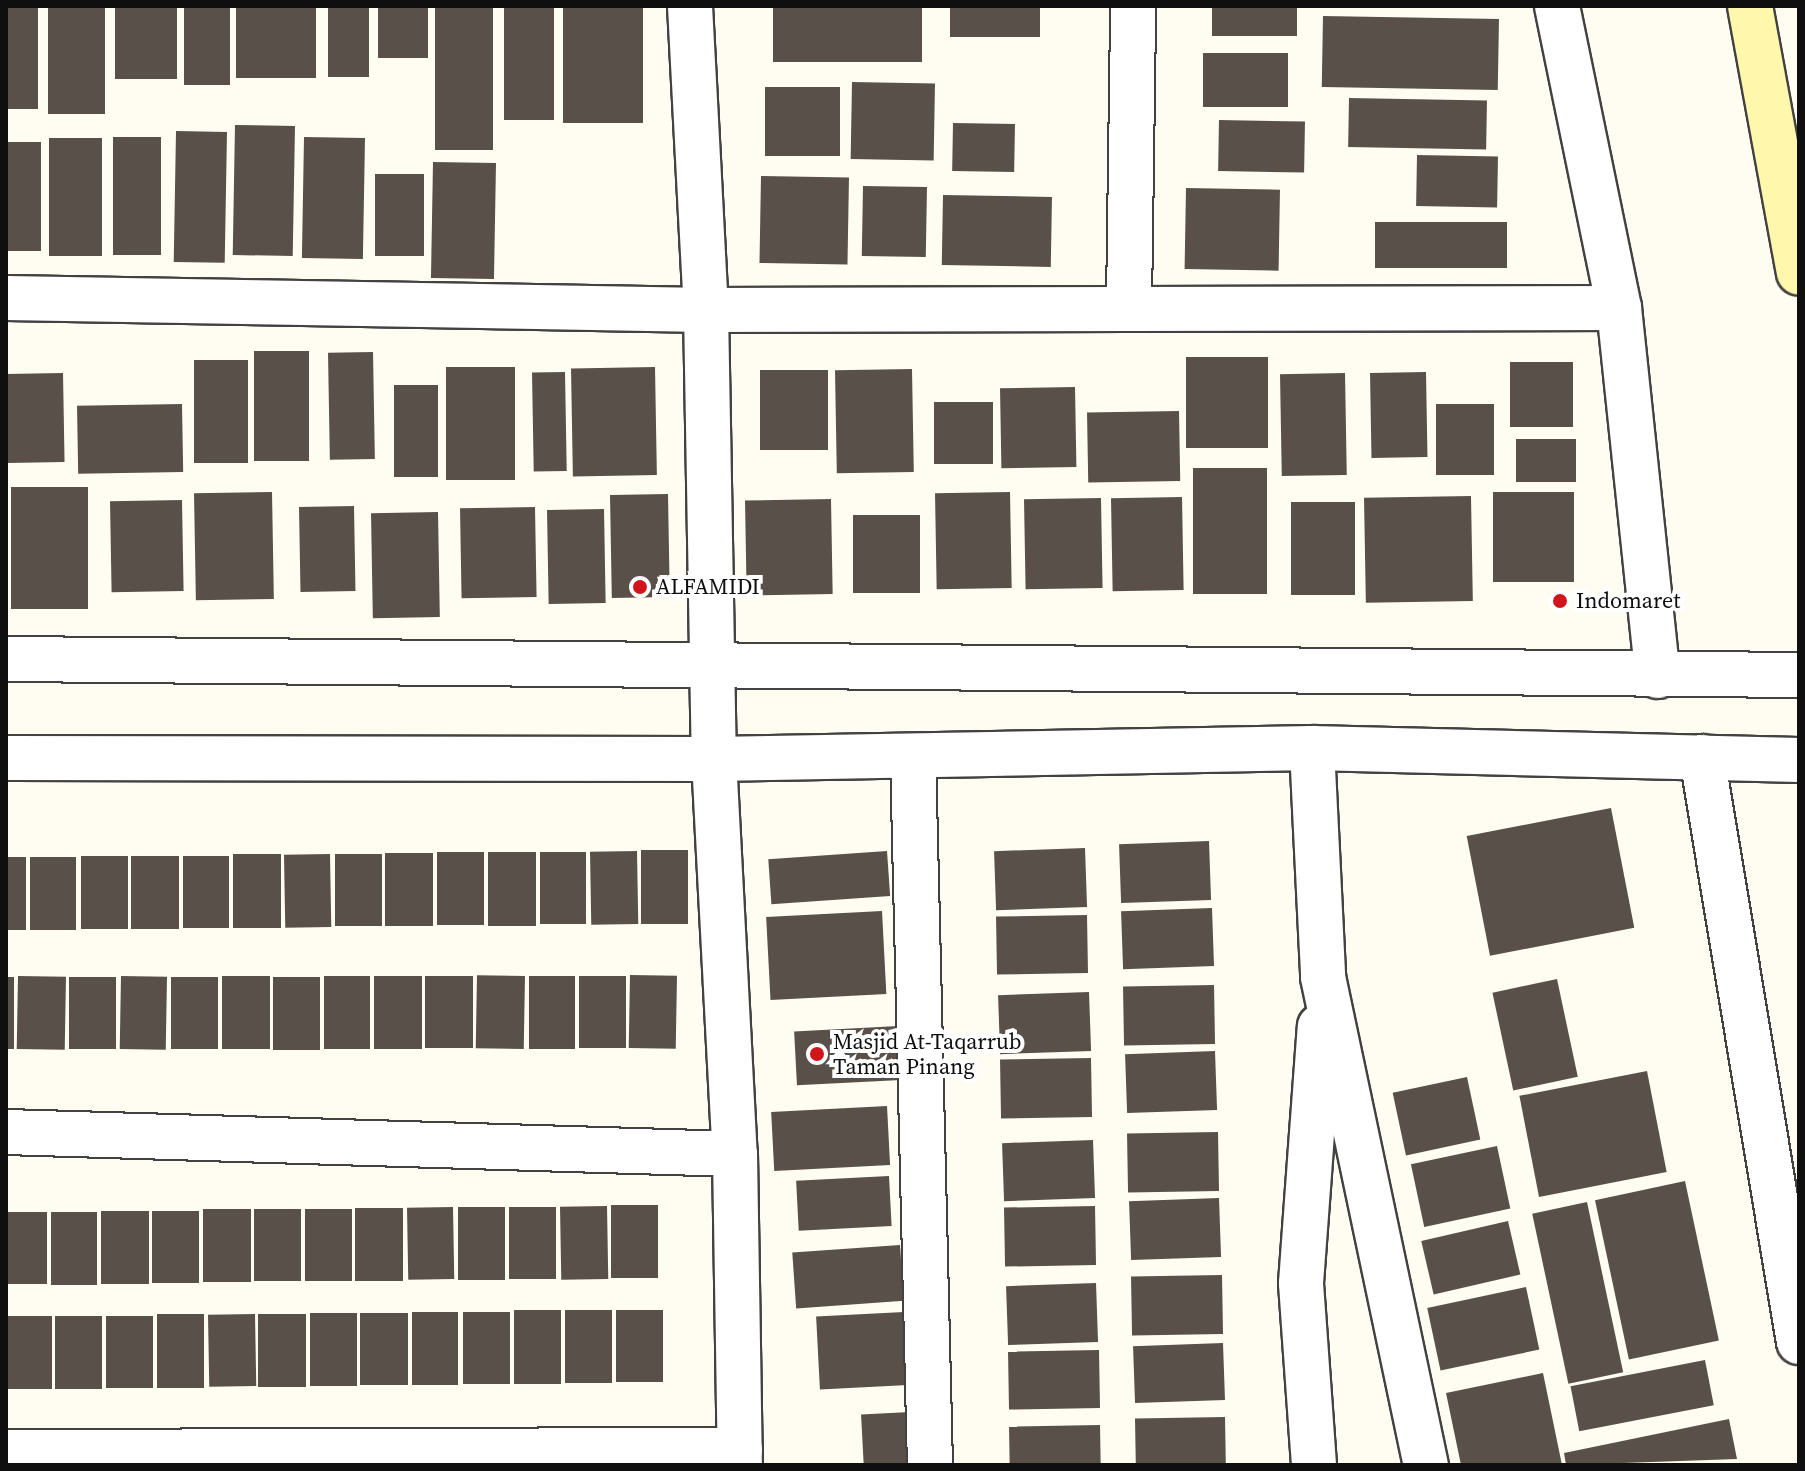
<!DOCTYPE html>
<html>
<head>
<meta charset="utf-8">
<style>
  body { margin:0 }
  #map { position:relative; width:1805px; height:1471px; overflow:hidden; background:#fffdf1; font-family:"Source Serif 4",serif }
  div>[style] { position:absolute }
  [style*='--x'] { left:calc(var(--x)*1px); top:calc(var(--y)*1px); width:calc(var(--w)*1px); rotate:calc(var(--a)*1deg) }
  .building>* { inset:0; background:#59504a; transform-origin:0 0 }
  .roads { filter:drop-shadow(2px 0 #424242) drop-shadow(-2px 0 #424242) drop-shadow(0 2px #424242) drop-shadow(0 -2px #424242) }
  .street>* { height:44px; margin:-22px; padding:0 22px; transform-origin:22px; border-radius:22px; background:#fff }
  .secondary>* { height:44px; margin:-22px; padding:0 22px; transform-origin:22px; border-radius:22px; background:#fff8ac }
  .dots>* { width:22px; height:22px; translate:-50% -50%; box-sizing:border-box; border:4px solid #fff; border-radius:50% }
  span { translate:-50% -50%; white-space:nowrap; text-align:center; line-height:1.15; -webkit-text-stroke:8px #fff; paint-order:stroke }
  .poi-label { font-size:22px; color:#0f0f0f }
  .left { translate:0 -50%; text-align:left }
  .frame { position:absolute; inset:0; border:8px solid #0f0f0f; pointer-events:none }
</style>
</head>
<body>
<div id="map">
  <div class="building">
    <div style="left:6px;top:6px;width:32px;height:103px"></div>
    <div style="left:48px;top:6px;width:57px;height:108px"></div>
    <div style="left:115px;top:6px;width:62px;height:73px"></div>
    <div style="left:184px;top:6px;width:46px;height:79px"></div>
    <div style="left:236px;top:6px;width:80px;height:72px"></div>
    <div style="left:328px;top:6px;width:41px;height:71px"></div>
    <div style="left:378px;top:6px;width:50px;height:52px"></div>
    <div style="left:435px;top:6px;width:58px;height:144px"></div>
    <div style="left:504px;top:6px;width:50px;height:114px"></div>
    <div style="left:563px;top:6px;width:80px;height:117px"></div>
    <div style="left:773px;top:6px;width:149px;height:56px"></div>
    <div style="left:950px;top:6px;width:90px;height:31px"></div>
    <div style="left:1212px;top:6px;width:85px;height:30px"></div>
    <div style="left:1323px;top:16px;width:176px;height:71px;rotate:1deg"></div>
    <div style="left:1203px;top:53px;width:85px;height:54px"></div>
    <div style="left:852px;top:82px;width:83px;height:77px;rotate:1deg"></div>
    <div style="left:765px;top:87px;width:75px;height:69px"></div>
    <div style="left:1349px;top:98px;width:138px;height:49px;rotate:1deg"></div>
    <div style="left:1219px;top:120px;width:86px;height:51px;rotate:1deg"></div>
    <div style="left:953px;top:123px;width:62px;height:48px;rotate:1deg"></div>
    <div style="left:235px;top:125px;width:60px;height:130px;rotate:1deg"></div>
    <div style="left:176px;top:131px;width:51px;height:131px;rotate:1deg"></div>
    <div style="left:113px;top:137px;width:48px;height:118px"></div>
    <div style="left:304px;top:137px;width:61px;height:121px;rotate:1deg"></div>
    <div style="left:49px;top:138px;width:53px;height:118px"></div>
    <div style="left:6px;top:142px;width:35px;height:109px"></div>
    <div style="left:1417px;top:155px;width:81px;height:51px;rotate:1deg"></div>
    <div style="left:433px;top:162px;width:63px;height:116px;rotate:1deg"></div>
    <div style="left:375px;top:174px;width:49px;height:82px"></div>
    <div style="left:761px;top:176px;width:88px;height:87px;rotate:1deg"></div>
    <div style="left:863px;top:186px;width:64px;height:70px;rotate:1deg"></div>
    <div style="left:1186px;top:188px;width:94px;height:81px;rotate:1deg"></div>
    <div style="left:943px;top:195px;width:109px;height:70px;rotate:1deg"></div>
    <div style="left:1375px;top:222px;width:132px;height:46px"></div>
    <div style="left:254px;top:351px;width:55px;height:110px"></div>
    <div style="left:373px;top:352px;width:107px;height:45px;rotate:89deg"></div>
    <div style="left:1268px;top:357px;width:91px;height:82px;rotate:90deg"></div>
    <div style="left:194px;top:360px;width:54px;height:103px"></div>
    <div style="left:1510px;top:362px;width:63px;height:65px"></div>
    <div style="left:446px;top:367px;width:69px;height:113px"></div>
    <div style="left:655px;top:367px;width:108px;height:84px;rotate:89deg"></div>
    <div style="left:912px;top:369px;width:103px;height:77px;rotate:89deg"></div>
    <div style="left:828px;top:370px;width:80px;height:68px;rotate:90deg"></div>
    <div style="left:565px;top:372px;width:99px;height:33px;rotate:89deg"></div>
    <div style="left:1426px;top:372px;width:85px;height:56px;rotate:89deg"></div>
    <div style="left:63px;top:373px;width:89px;height:57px;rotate:89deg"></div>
    <div style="left:1345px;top:373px;width:102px;height:65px;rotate:89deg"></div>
    <div style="left:394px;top:385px;width:44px;height:92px"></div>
    <div style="left:1075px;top:387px;width:80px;height:75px;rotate:89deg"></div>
    <div style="left:993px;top:402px;width:62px;height:59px;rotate:90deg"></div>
    <div style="left:182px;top:404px;width:68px;height:105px;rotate:89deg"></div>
    <div style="left:1494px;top:404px;width:71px;height:58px;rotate:90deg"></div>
    <div style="left:1179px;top:411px;width:70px;height:92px;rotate:89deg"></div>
    <div style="left:1516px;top:439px;width:60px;height:43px"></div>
    <div style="left:1267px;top:468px;width:126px;height:74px;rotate:90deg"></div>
    <div style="left:11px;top:487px;width:77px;height:122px"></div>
    <div style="left:272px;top:492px;width:107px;height:78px;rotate:89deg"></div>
    <div style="left:1010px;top:492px;width:96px;height:75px;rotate:89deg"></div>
    <div style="left:1493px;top:492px;width:81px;height:90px"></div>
    <div style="left:668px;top:494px;width:103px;height:58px;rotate:89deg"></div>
    <div style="left:1471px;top:496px;width:105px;height:107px;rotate:89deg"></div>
    <div style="left:1182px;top:497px;width:93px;height:71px;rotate:89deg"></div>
    <div style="left:1101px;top:498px;width:90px;height:77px;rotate:89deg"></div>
    <div style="left:831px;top:499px;width:95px;height:86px;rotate:89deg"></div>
    <div style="left:182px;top:500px;width:91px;height:72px;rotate:89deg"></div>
    <div style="left:1355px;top:502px;width:93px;height:64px;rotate:90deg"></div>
    <div style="left:354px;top:506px;width:85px;height:55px;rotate:89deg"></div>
    <div style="left:535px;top:507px;width:90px;height:75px;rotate:89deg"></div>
    <div style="left:604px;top:509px;width:94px;height:57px;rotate:89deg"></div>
    <div style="left:438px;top:512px;width:105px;height:67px;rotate:89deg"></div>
    <div style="left:920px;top:515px;width:78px;height:67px;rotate:90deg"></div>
    <div style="left:1611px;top:808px;width:122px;height:147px;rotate:79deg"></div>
    <div style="left:1209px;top:841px;width:59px;height:90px;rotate:88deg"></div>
    <div style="left:1085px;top:848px;width:59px;height:91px;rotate:88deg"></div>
    <div style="left:641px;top:850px;width:47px;height:74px"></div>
    <div style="left:637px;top:851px;width:73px;height:47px;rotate:89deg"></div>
    <div style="left:887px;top:851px;width:45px;height:119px;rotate:86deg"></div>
    <div style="left:484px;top:852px;width:73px;height:47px;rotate:90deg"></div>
    <div style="left:488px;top:852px;width:48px;height:74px"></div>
    <div style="left:540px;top:852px;width:46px;height:72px"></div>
    <div style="left:433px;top:853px;width:73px;height:48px;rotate:90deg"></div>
    <div style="left:281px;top:854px;width:74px;height:48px;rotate:90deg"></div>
    <div style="left:330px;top:854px;width:73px;height:46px;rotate:89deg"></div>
    <div style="left:335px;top:854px;width:47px;height:72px"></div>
    <div style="left:128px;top:856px;width:73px;height:47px;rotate:90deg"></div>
    <div style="left:131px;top:856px;width:48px;height:73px"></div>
    <div style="left:183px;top:856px;width:46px;height:72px"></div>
    <div style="left:26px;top:857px;width:73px;height:20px;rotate:90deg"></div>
    <div style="left:30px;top:857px;width:46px;height:73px"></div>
    <div style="left:1212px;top:908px;width:58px;height:91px;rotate:88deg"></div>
    <div style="left:882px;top:911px;width:83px;height:116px;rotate:87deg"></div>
    <div style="left:1087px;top:915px;width:58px;height:91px;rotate:89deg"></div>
    <div style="left:630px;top:975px;width:47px;height:73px;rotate:1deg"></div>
    <div style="left:18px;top:976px;width:48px;height:73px;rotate:1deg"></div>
    <div style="left:121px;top:976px;width:46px;height:73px;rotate:1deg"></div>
    <div style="left:222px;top:976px;width:48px;height:73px"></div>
    <div style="left:324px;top:976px;width:46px;height:73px"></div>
    <div style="left:374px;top:976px;width:48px;height:73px"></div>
    <div style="left:425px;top:976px;width:48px;height:72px"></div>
    <div style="left:525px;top:976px;width:73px;height:48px;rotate:91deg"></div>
    <div style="left:529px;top:976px;width:46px;height:73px"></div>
    <div style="left:579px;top:976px;width:47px;height:72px"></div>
    <div style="left:6px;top:977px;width:8px;height:72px"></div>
    <div style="left:69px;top:977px;width:47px;height:72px"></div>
    <div style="left:171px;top:977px;width:47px;height:72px"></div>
    <div style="left:273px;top:977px;width:47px;height:73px"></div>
    <div style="left:1557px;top:979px;width:100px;height:66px;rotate:78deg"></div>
    <div style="left:1214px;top:985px;width:59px;height:91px;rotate:89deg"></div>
    <div style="left:1089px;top:992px;width:59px;height:91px;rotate:88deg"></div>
    <div style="left:898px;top:1026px;width:54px;height:104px;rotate:87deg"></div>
    <div style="left:1215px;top:1051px;width:59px;height:90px;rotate:88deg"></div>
    <div style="left:1091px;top:1058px;width:59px;height:91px;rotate:89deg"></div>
    <div style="left:1647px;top:1071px;width:103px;height:130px;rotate:79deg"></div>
    <div style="left:1467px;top:1077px;width:64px;height:76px;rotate:78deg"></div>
    <div style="left:887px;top:1106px;width:59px;height:116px;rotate:87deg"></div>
    <div style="left:1218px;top:1132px;width:59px;height:91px;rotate:89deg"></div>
    <div style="left:1093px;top:1140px;width:58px;height:91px;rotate:88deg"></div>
    <div style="left:1497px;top:1146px;width:64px;height:88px;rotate:78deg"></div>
    <div style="left:889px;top:1176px;width:50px;height:93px;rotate:87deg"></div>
    <div style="left:1685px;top:1181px;width:163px;height:92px;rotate:78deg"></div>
    <div style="left:1219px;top:1198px;width:59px;height:90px;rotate:88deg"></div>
    <div style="left:1587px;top:1202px;width:174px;height:56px;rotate:78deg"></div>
    <div style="left:611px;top:1205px;width:47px;height:73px"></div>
    <div style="left:607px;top:1206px;width:73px;height:47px;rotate:89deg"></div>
    <div style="left:1095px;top:1206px;width:59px;height:91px;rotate:89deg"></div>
    <div style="left:453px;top:1207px;width:72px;height:46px;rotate:89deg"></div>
    <div style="left:458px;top:1207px;width:47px;height:73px"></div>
    <div style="left:509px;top:1207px;width:47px;height:72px"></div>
    <div style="left:355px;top:1208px;width:48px;height:73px"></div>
    <div style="left:251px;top:1209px;width:73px;height:48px;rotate:90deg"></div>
    <div style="left:301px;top:1209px;width:72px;height:47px;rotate:90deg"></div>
    <div style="left:305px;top:1209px;width:47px;height:72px"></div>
    <div style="left:101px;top:1211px;width:48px;height:73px"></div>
    <div style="left:152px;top:1211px;width:47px;height:72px"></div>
    <div style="left:6px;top:1212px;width:41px;height:72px"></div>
    <div style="left:51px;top:1212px;width:46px;height:73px"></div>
    <div style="left:1508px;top:1221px;width:55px;height:89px;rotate:77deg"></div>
    <div style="left:900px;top:1245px;width:56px;height:108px;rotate:86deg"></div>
    <div style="left:1222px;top:1275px;width:59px;height:91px;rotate:89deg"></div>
    <div style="left:1096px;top:1283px;width:59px;height:90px;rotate:88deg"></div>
    <div style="left:1526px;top:1287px;width:64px;height:101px;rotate:78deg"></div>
    <div style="left:561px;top:1310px;width:74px;height:47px;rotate:90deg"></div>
    <div style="left:612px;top:1310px;width:73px;height:47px;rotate:90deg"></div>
    <div style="left:616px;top:1310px;width:47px;height:72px"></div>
    <div style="left:412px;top:1312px;width:46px;height:73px"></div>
    <div style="left:463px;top:1312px;width:47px;height:72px"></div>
    <div style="left:904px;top:1312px;width:73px;height:88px;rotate:87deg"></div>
    <div style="left:310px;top:1313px;width:47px;height:73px"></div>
    <div style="left:360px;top:1313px;width:48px;height:72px"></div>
    <div style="left:204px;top:1314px;width:74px;height:47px;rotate:90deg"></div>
    <div style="left:255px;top:1314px;width:72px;height:47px;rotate:89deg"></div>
    <div style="left:258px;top:1314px;width:48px;height:73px"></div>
    <div style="left:52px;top:1316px;width:73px;height:46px;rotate:90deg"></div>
    <div style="left:55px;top:1316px;width:47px;height:73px"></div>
    <div style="left:106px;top:1316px;width:47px;height:72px"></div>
    <div style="left:1223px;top:1343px;width:57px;height:90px;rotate:88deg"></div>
    <div style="left:1099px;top:1350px;width:58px;height:91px;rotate:89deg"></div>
    <div style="left:1705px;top:1360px;width:46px;height:137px;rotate:79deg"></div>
    <div style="clip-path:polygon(1543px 1373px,1562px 1465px,1461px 1465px,1446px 1393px)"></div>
    <div style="left:910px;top:1412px;width:53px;height:49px;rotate:87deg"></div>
    <div style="left:1225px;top:1417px;width:48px;height:90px;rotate:89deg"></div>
    <div style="clip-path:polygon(1729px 1419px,1737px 1459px,1566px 1465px,1564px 1453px)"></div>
    <div style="left:1100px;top:1425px;width:40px;height:91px;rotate:89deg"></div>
  </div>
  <div class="roads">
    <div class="street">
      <div style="--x:690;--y:6;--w:304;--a:87"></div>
      <div style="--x:706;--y:310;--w:449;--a:89"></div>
      <div style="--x:714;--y:759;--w:396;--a:87"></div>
      <div style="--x:735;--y:1154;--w:311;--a:89.1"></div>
      <div style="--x:1557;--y:6;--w:308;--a:78.4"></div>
      <div style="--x:1619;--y:308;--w:370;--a:84"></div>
      <div style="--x:6;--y:298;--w:700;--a:0.98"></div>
      <div style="--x:706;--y:310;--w:913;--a:-0.13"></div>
      <div style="--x:1129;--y:304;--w:298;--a:-89.2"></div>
      <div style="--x:6;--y:659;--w:1793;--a:0.51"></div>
      <div style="--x:1312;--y:748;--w:229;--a:87.2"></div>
      <div style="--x:1323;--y:977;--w:499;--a:78.1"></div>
      <div style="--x:913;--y:756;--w:709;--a:88.63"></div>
      <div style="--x:1702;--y:757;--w:593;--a:80.59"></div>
      <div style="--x:6;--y:758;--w:708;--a:0.08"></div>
      <div style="--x:714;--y:759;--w:598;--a:-1.05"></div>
      <div style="--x:1312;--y:748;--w:487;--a:1.4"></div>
      <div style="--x:6;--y:1132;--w:729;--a:1.73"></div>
      <div style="--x:6;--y:1452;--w:734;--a:-0.16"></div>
      <div style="--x:1314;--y:1465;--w:182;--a:-94.1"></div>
      <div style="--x:1301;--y:1283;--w:257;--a:-85.8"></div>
    </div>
    <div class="secondary">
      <div style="--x:1750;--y:6;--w:271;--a:79.6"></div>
    </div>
  </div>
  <div class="dots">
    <div style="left:640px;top:587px;background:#d0161a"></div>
    <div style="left:1560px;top:601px;background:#d0161a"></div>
    <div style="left:817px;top:1054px;background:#d0161a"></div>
  </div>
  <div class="poi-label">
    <span class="left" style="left:656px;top:587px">ALFAMIDI</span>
    <span class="left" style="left:1576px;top:601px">Indomaret</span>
    <span class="left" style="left:833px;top:1054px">Masjid At-Taqarrub<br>Taman Pinang</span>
  </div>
  <div class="frame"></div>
</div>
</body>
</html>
